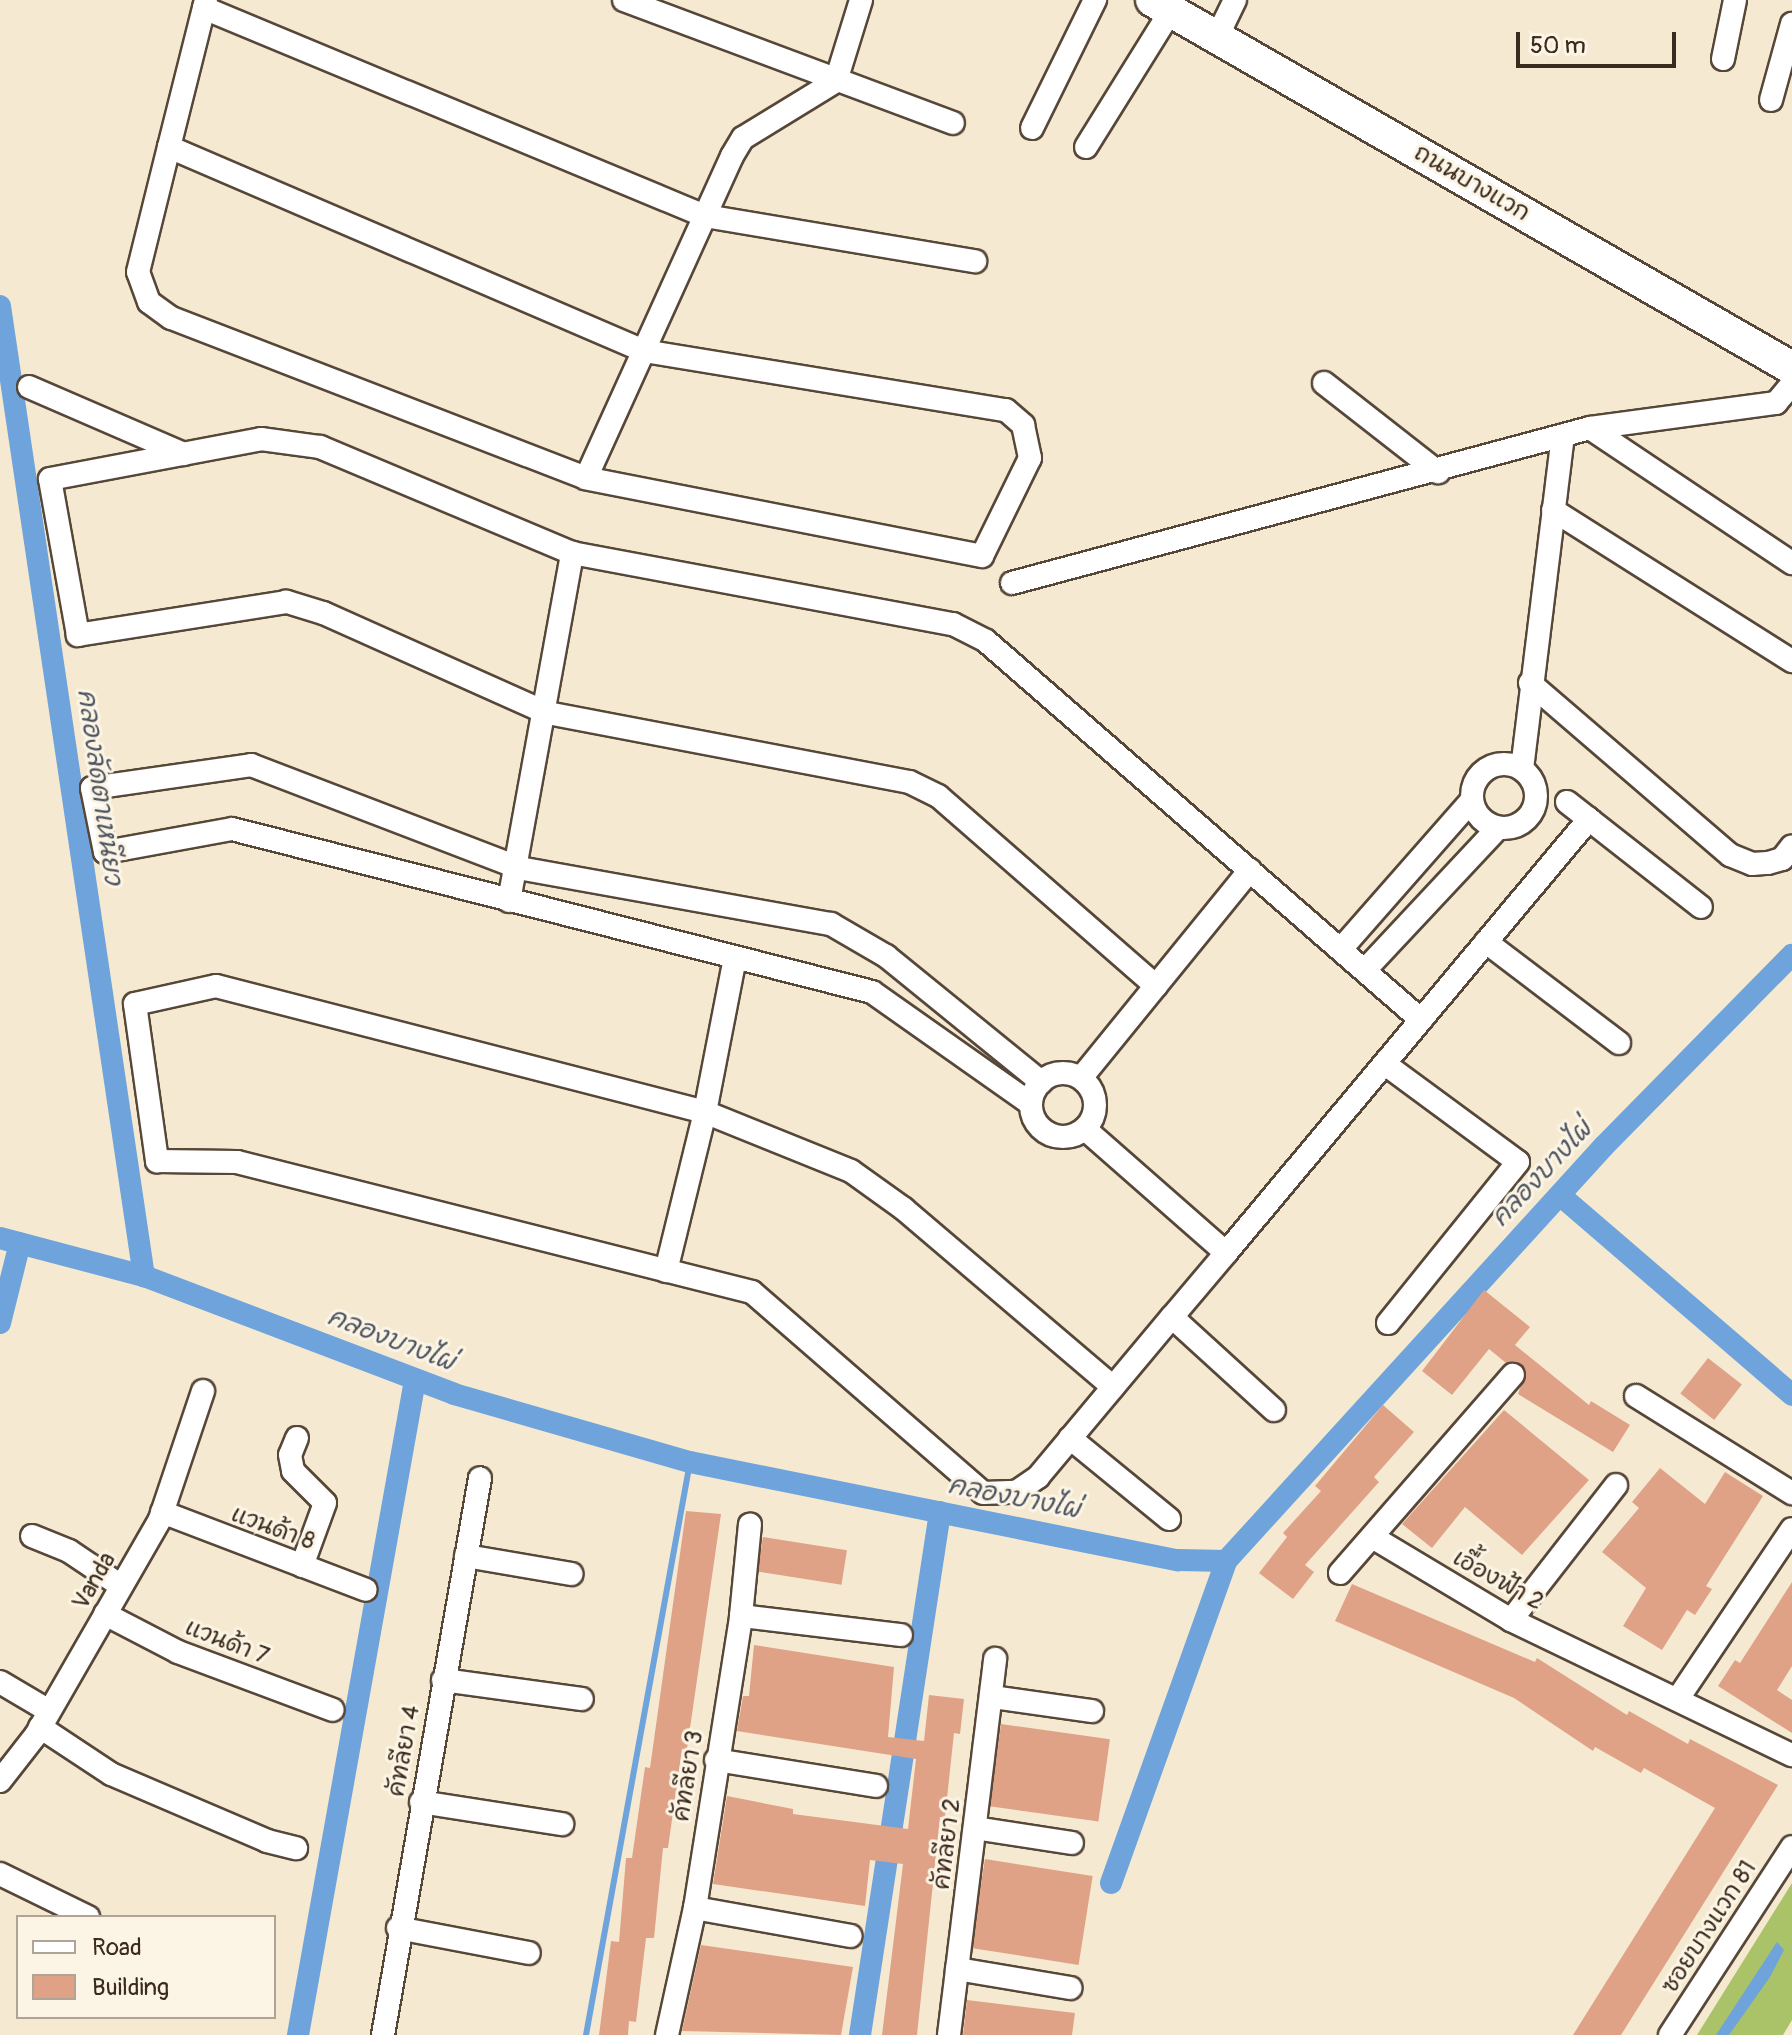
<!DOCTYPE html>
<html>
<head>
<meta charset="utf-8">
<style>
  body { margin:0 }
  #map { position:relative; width:1792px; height:2035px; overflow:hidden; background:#f5ead1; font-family:Pangolin,"Playpen Sans Thai",sans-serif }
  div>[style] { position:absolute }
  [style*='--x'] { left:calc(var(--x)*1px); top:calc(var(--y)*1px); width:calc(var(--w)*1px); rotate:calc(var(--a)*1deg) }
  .green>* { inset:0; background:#aac268 }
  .water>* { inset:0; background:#6fa3dc }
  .stream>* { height:6px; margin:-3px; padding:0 3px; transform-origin:3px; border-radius:3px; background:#6fa3dc }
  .canal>* { height:22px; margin:-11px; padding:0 11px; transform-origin:11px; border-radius:11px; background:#6fa3dc }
  .building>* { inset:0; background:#e0a287; transform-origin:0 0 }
  .roads { filter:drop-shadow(2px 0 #574739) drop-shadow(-2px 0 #574739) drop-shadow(0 2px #574739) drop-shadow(0 -2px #574739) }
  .street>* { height:22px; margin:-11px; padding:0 11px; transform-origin:11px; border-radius:11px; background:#fff }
  .street>.ring { margin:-11px; padding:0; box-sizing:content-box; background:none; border:22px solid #fff; border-radius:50% }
  .secondary>* { height:32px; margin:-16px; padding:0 16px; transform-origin:16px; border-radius:16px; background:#fff }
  span { translate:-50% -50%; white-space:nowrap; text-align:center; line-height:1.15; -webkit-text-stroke:6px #fcf5e5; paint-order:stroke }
  .street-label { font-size:24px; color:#3b2a1e }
  .water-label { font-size:26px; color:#4d5460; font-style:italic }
  .legend { position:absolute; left:16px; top:1915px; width:260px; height:104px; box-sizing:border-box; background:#fcf5e5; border:2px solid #afa495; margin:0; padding:10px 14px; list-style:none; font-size:24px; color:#3b2a1e }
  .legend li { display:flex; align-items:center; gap:16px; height:40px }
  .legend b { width:40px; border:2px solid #afa495 }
  .scale { position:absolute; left:1516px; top:32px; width:160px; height:36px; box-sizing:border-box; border:4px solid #3b2a1e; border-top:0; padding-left:10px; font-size:24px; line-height:28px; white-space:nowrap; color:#3b2a1e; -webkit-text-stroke:6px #fcf5e5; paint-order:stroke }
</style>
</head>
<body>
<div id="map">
  <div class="green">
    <div style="clip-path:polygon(1792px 1883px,1792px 2020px,1783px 2035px,1697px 2035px)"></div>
  </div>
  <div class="water">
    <div style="clip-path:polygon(1777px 1942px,1784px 1950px,1770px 1977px,1729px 2035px,1716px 2035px)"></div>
  </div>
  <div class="stream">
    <div style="--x:586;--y:2035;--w:582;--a:-79.71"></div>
  </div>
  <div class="canal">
    <div style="--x:0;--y:306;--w:981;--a:81.56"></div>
    <div style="--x:1561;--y:1196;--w:305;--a:40.7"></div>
    <div style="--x:0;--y:1238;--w:149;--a:14.8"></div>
    <div style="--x:144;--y:1276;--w:332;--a:20.8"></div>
    <div style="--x:454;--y:1394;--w:246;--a:16.1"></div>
    <div style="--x:690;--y:1462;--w:498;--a:11.4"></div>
    <div style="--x:1178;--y:1560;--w:48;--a:1.2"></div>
    <div style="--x:1226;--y:1561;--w:561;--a:-47.67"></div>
    <div style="--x:1604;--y:1146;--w:268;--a:-45.5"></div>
    <div style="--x:0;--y:1323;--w:82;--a:-76"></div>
    <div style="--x:1111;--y:1883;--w:342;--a:-70.3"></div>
    <div style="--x:298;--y:2035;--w:665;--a:-79.87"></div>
    <div style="--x:860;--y:2035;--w:529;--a:-81.3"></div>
  </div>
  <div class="building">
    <div style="clip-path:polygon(1484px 1290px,1530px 1327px,1515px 1345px,1589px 1405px,1591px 1401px,1630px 1425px,1613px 1452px,1518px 1394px,1526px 1370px,1516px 1362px,1506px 1363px,1489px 1349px,1452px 1395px,1422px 1371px)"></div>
    <div style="left:1708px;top:1358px;width:43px;height:45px;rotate:38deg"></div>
    <div style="clip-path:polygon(1383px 1405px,1414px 1432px,1374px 1477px,1379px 1482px,1305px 1565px,1314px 1572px,1293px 1599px,1259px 1573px,1287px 1537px,1283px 1533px,1321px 1491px,1315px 1486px)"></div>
    <div style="clip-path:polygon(1504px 1410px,1589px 1480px,1522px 1555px,1465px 1507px,1432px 1548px,1402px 1524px)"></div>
    <div style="clip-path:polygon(1660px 1468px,1705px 1504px,1725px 1472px,1763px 1496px,1706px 1586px,1712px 1589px,1695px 1615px,1687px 1610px,1662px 1650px,1623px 1626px,1646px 1588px,1602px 1552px,1639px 1508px,1632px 1502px)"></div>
    <div style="clip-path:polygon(686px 1511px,721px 1514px,687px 1749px,682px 1749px,668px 1848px,663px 1848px,654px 1938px,646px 1938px,636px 2022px,629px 2021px,628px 2035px,599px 2035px,611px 1941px,619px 1942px,626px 1858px,632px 1858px,645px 1767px,650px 1768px)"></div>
    <div style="left:763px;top:1537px;width:85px;height:35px;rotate:9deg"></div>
    <div style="clip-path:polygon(1792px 1582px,1792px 1666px,1777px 1690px,1792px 1700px,1792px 1733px,1718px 1686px,1735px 1660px,1740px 1663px)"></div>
    <div style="clip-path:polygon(1352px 1584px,1535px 1662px,1537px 1658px,1627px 1715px,1629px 1711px,1688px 1744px,1690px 1739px,1778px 1785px,1621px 2035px,1573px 2035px,1715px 1808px,1644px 1768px,1641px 1773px,1595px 1747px,1593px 1751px,1514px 1698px,1335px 1621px)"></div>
    <div style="clip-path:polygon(754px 1645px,894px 1667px,888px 1737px,924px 1741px,929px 1695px,964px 1699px,960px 1734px,954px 1733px,945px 1817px,940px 1817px,917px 2035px,882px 2035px,903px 1864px,870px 1860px,865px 1906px,713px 1884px,727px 1796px,793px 1809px,793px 1814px,908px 1829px,916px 1759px,737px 1731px,743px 1696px,749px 1696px)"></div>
    <div style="left:1001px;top:1724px;width:110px;height:83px;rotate:8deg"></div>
    <div style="left:985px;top:1859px;width:109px;height:90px;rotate:9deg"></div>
    <div style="clip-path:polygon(701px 1945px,853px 1967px,841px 2035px,682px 2031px)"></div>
    <div style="clip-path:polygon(967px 2000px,1075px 2013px,1072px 2035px,963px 2035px)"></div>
  </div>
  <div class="roads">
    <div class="street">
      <div style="--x:624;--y:0;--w:351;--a:20.5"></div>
      <div style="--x:204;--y:8;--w:542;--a:22.55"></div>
      <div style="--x:705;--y:216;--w:274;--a:9.5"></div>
      <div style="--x:1217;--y:37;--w:41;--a:-64.1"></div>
      <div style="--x:1723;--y:59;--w:60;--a:-78.5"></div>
      <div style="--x:1771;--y:100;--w:79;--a:-74.6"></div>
      <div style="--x:1032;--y:128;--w:143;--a:-63.8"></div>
      <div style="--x:169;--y:147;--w:517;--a:23.24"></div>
      <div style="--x:644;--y:351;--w:367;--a:9.3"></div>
      <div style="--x:1006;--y:410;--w:23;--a:41"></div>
      <div style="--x:1023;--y:425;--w:34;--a:78"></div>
      <div style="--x:1030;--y:458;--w:109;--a:116.1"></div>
      <div style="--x:982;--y:556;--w:404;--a:-168.9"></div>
      <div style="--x:586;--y:478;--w:445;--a:-158.9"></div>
      <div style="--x:171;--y:318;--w:27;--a:-144"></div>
      <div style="--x:149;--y:302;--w:32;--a:-110"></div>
      <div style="--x:138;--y:272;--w:129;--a:-76.1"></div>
      <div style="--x:169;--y:147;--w:152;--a:-75.9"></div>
      <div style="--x:1086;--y:147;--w:163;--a:-58.1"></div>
      <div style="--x:1324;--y:383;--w:145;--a:38"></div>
      <div style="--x:29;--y:387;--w:169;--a:23.4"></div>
      <div style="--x:1590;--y:428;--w:243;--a:33.8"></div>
      <div style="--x:586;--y:478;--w:354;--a:-65.6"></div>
      <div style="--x:732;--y:156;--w:21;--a:-59"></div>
      <div style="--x:743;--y:138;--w:109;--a:-31.5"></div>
      <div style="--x:836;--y:81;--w:85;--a:-72.8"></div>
      <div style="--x:1553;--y:510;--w:283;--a:32.3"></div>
      <div style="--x:1012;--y:583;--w:598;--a:-15.01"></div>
      <div style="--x:1590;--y:428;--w:188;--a:-7.7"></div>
      <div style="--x:1776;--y:403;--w:25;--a:-50"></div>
      <div style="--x:1530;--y:683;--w:264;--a:40.7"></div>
      <div style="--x:1730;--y:855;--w:24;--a:22"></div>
      <div style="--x:1752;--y:864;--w:16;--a:-4"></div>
      <div style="--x:1768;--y:863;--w:15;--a:-16"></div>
      <div style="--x:1782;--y:859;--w:16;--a:-52"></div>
      <div class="ring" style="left:1472px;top:764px;width:42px;height:42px"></div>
      <div style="--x:1522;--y:769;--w:336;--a:-83"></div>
      <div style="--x:1567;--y:802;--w:170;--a:38.1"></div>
      <div style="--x:509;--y:901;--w:354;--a:-79.7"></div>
      <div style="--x:1486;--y:942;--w:167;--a:37.2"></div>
      <div style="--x:1341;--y:949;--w:198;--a:-48.7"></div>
      <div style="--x:1365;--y:970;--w:195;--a:-46.9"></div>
      <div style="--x:1156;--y:986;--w:289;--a:-138.9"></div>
      <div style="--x:938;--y:796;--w:32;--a:-154"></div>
      <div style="--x:909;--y:782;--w:369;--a:-169.2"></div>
      <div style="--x:547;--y:713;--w:245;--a:-155.9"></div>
      <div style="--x:323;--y:613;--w:39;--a:-163"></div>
      <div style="--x:286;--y:602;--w:211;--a:171"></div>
      <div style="--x:78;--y:635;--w:158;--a:-100.2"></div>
      <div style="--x:50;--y:479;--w:215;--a:-10.7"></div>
      <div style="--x:261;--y:439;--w:60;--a:7.7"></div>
      <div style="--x:320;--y:447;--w:273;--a:22.8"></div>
      <div style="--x:572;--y:553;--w:388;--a:10.6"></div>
      <div style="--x:953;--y:624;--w:37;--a:27"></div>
      <div style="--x:986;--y:641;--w:577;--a:41.06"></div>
      <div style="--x:1385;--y:1064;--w:165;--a:36.4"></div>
      <div style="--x:1518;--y:1162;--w:207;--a:128.9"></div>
      <div class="ring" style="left:1031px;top:1073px;width:42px;height:42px"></div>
      <div style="--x:1081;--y:1078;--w:268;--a:-50.9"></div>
      <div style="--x:1031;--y:1104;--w:194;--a:-144.8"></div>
      <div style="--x:872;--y:992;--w:660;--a:-165.71"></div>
      <div style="--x:232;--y:829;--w:129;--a:169.7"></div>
      <div style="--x:105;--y:852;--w:65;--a:-101.5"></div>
      <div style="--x:92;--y:788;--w:161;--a:-8.2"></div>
      <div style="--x:251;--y:765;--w:287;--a:21"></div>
      <div style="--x:519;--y:868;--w:317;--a:10.2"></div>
      <div style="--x:831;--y:924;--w:64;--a:30.2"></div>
      <div style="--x:886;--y:956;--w:200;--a:39.1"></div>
      <div style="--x:1085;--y:1129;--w:188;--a:41.3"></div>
      <div style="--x:666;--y:1271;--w:164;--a:-76.2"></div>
      <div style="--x:705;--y:1112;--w:157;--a:-79"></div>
      <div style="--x:1172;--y:1317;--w:138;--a:42.4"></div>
      <div style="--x:1113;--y:1387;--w:275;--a:-139.6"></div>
      <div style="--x:904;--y:1209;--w:65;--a:-144.4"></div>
      <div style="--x:851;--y:1171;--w:157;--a:-158"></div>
      <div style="--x:705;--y:1112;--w:505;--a:-165.55"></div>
      <div style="--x:216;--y:986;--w:83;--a:167.5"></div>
      <div style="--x:135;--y:1004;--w:159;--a:82"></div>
      <div style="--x:157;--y:1161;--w:80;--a:0.7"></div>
      <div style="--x:237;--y:1162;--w:531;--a:14.17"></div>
      <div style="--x:752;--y:1292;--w:306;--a:41"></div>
      <div style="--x:983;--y:1493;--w:33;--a:-2"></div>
      <div style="--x:1016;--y:1492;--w:27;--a:-34"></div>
      <div style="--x:1038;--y:1477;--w:209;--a:-50.1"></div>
      <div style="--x:1172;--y:1317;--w:84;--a:-49.8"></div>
      <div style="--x:1226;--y:1253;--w:566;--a:-50.09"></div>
      <div style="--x:1636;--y:1396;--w:184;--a:31.9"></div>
      <div style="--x:297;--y:1438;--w:18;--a:112"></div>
      <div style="--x:290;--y:1455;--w:16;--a:79"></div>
      <div style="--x:293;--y:1471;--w:45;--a:45"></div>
      <div style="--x:325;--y:1503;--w:67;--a:110.1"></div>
      <div style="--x:1070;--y:1438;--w:128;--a:39.3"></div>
      <div style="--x:162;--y:1512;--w:218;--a:20.9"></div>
      <div style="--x:32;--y:1536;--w:40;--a:22"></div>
      <div style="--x:69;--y:1551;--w:63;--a:33.9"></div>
      <div style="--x:1374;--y:1538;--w:160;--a:30.9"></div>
      <div style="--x:1511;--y:1620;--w:312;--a:25.7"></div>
      <div style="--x:466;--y:1556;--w:107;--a:9.7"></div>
      <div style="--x:1340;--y:1573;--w:263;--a:-48.9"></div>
      <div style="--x:105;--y:1614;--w:82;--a:27.5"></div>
      <div style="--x:178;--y:1652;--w:165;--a:20.5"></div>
      <div style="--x:741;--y:1616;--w:161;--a:6.8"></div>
      <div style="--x:1511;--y:1620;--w:171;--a:-52.1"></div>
      <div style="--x:443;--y:1680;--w:140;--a:7.8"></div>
      <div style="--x:0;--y:1682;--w:57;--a:30.6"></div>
      <div style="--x:992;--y:1697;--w:101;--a:8"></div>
      <div style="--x:1679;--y:1697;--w:202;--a:-56.1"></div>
      <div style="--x:40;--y:1727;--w:85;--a:33.5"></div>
      <div style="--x:111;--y:1774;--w:170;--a:23.2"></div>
      <div style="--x:267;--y:1841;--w:30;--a:14"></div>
      <div style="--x:716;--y:1760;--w:162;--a:9.2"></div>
      <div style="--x:0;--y:1781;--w:58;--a:-52"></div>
      <div style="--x:36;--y:1735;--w:249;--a:-60.1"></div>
      <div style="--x:160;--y:1519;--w:135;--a:-71.4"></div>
      <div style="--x:421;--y:1802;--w:143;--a:8.9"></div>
      <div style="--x:975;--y:1828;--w:98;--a:8.8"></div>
      <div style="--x:0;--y:1874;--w:98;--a:26"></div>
      <div style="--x:695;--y:1908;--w:158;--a:10.2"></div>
      <div style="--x:398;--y:1928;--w:133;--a:10.8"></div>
      <div style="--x:957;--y:1969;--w:115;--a:9.5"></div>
      <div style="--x:383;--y:2035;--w:565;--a:-80.12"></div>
      <div style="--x:667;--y:2035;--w:130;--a:-77.6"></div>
      <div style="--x:695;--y:1908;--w:296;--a:-81"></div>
      <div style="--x:741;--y:1616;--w:92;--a:-84.4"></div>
      <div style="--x:949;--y:2035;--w:379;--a:-83"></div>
      <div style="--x:1670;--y:2035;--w:224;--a:-57"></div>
    </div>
    <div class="secondary">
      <div style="--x:1152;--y:0;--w:738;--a:29.9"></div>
    </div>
  </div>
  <div class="street-label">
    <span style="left:1472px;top:183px;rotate:30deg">ถนนบางแวก</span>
    <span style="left:273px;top:1528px;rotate:20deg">แวนด้า 8</span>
    <span style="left:1498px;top:1580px;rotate:29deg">เอื้องฟ้า 2</span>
    <span style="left:94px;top:1581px;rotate:-60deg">Vanda</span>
    <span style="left:227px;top:1642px;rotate:21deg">แวนด้า 7</span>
    <span style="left:404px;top:1751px;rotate:-80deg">คัทลียา 4</span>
    <span style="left:688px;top:1776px;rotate:-81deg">คัทลียา 3</span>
    <span style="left:947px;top:1844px;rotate:-83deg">คัทลียา 2</span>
    <span style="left:1709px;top:1927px;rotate:-57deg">ซอยบางแวก 81</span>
  </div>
  <div class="water-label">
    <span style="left:99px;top:787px;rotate:82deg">คลองลัดตาเหนียว</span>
    <span style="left:1542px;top:1174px;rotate:-47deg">คลองบางไผ่</span>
    <span style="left:391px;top:1340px;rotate:21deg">คลองบางไผ่</span>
    <span style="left:1014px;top:1498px;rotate:11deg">คลองบางไผ่</span>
  </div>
  <ul class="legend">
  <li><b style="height:10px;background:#fff"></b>Road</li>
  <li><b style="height:22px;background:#e0a287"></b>Building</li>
  </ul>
  <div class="scale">50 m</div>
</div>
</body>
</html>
